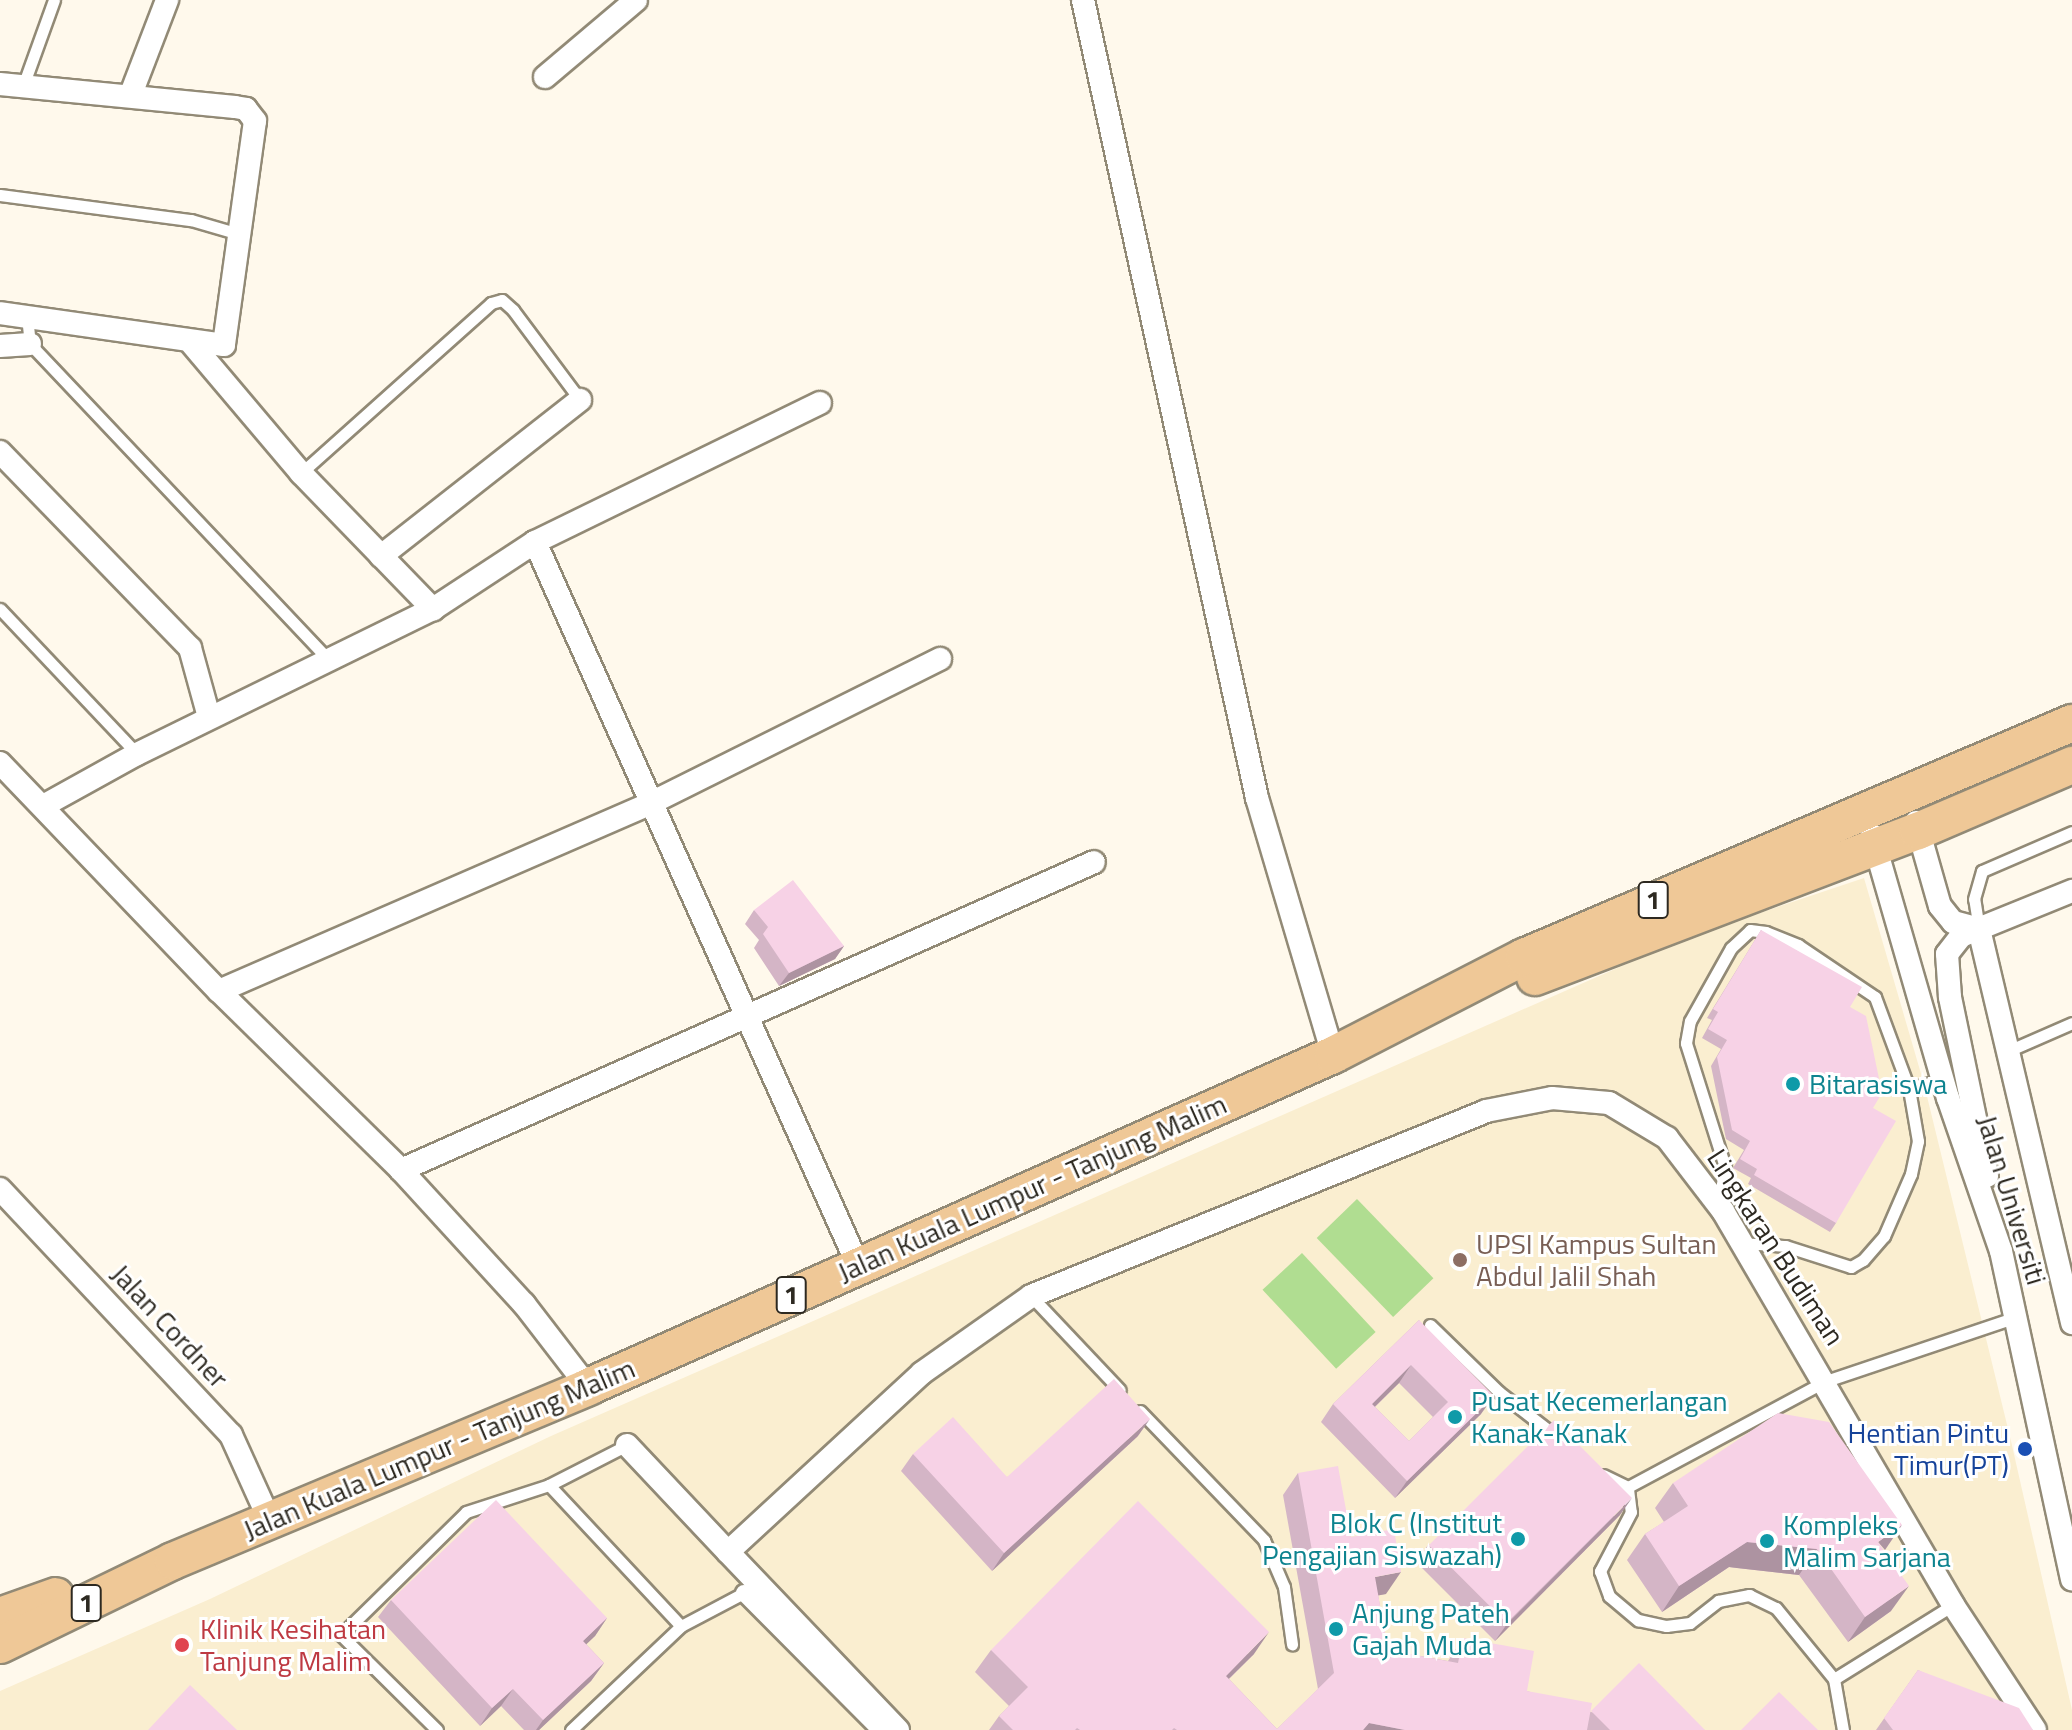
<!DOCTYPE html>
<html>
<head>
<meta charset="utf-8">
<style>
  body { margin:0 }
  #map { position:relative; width:2072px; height:1730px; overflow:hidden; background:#fff9ec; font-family:"Titillium Web",sans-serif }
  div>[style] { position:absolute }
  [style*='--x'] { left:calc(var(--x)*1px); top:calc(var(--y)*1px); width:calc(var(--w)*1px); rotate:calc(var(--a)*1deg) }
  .built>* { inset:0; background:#faeed0 }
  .green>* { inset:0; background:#b0dd91; transform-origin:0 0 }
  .roads { filter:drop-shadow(2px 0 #928a76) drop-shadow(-2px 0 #928a76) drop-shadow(0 2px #928a76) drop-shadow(0 -2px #928a76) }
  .service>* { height:11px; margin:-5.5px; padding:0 5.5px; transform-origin:5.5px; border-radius:5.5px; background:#fff }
  .pedestrian>* { height:16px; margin:-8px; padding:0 8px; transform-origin:8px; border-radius:8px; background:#fff }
  .minor>* { height:22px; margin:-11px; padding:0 11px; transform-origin:11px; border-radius:11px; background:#fff }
  .primary>* { height:36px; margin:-18px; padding:0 18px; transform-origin:18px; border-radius:18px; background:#efc897 }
  .wall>* { inset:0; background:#d4b5c6 }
  .shaded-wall>* { inset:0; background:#ad93a1 }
  .building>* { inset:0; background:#f7d2e6; transform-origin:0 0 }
  .dots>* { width:22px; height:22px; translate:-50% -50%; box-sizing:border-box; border:4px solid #fff; border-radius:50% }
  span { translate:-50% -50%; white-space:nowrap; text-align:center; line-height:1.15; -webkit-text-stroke:6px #fff; paint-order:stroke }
  .shield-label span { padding:2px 6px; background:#fff; border:2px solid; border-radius:6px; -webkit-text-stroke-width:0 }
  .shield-label { font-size:26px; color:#2d2921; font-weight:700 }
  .culture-label { font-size:28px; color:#0d838f }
  .left { translate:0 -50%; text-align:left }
  .right { translate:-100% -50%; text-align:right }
  .street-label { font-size:28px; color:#2d2921 }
  .education-label { font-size:28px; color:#785e54 }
  .transit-label { font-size:28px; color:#164399 }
  .health-label { font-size:28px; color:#be3a42 }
</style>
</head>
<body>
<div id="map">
  <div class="built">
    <div style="clip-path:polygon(1864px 878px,1924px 1084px,2011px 1441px,2072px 1710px,2072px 1730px,0 1730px,0 1691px,210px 1599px,551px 1436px,1688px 937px)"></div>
  </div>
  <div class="green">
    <div style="left:1357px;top:1199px;width:110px;height:56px;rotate:46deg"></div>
    <div style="left:1302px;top:1253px;width:108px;height:54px;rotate:47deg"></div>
  </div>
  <div class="roads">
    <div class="service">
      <div style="--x:23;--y:86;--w:91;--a:-70.2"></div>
      <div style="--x:0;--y:195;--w:193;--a:7.5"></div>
      <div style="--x:191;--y:220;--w:50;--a:16.3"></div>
      <div style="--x:27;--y:316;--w:28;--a:84"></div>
      <div style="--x:30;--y:344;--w:436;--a:46.6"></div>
      <div style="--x:301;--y:473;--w:255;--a:-41.8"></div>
      <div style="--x:491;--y:303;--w:11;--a:-15"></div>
      <div style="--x:502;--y:300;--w:15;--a:42"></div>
      <div style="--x:513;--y:310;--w:112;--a:53.3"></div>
      <div style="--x:0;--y:609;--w:199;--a:46.6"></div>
      <div style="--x:1979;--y:929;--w:30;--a:-99"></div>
      <div style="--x:1974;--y:899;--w:29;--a:-74"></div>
      <div style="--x:1982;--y:871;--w:98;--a:-23.4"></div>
      <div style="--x:2008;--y:1051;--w:70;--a:-23.6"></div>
      <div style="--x:1909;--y:1089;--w:35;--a:-16"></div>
      <div style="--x:1718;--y:1204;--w:38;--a:-79"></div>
      <div style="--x:1725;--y:1167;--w:130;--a:-107.5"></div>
      <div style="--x:1686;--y:1043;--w:22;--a:-80"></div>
      <div style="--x:1690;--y:1021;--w:84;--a:-60.7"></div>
      <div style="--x:1731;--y:948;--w:26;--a:-43"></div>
      <div style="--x:1750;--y:930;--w:16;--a:7"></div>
      <div style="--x:1766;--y:932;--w:35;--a:22"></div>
      <div style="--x:1798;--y:945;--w:93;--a:34"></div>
      <div style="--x:1875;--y:997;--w:98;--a:69.7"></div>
      <div style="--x:1909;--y:1089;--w:53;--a:80.2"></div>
      <div style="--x:1918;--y:1141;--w:34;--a:102"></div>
      <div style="--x:1911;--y:1174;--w:68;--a:113.5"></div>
      <div style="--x:1884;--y:1236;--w:32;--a:131"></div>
      <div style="--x:1863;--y:1260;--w:14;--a:150"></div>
      <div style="--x:1851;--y:1267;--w:69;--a:-162.3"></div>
      <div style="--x:1785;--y:1246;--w:43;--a:-176"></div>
      <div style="--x:1031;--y:1296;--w:129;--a:46.6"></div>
      <div style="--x:1430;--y:1325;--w:96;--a:44.2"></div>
      <div style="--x:1499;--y:1392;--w:72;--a:37.7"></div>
      <div style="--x:1140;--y:1411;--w:179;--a:46.1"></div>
      <div style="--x:1264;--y:1540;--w:51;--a:66.9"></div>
      <div style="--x:1284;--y:1587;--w:58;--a:82"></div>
      <div style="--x:1603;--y:1475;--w:28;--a:26"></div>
      <div style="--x:1628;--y:1487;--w:225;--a:-28.2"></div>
      <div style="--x:1826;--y:1381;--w:200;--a:-18.6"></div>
      <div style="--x:549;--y:1485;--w:193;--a:46.9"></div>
      <div style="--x:1628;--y:1489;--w:23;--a:83"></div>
      <div style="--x:1631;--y:1512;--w:67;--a:117.7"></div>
      <div style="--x:1600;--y:1571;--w:27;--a:70"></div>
      <div style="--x:1609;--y:1596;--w:38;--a:40"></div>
      <div style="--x:1638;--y:1620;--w:29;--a:12"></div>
      <div style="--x:1666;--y:1626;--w:24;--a:-7"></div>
      <div style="--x:1690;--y:1623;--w:36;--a:-38"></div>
      <div style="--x:1718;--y:1601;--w:32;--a:-11"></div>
      <div style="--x:1749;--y:1595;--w:30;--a:26"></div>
      <div style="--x:1776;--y:1608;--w:92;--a:50.8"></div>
      <div style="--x:1834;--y:1679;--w:52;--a:80"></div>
      <div style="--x:1834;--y:1679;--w:140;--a:-31.9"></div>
      <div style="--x:437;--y:1730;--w:135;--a:-135.3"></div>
      <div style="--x:341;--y:1635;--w:175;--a:-44.5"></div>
      <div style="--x:466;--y:1512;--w:87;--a:-18"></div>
      <div style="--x:549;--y:1485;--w:88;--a:-27.1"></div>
      <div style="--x:571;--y:1730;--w:151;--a:-43.4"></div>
      <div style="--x:681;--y:1626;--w:79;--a:-27.9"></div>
    </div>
    <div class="pedestrian">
      <div style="--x:744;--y:1593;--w:193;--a:45.2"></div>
    </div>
    <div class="minor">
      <div style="--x:1083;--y:0;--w:817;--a:77.7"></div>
      <div style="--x:1257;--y:798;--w:268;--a:73.5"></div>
      <div style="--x:545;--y:77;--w:119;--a:-40.2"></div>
      <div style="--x:0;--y:84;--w:236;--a:5.6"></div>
      <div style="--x:235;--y:107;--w:11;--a:10"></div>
      <div style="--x:246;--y:109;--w:15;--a:53"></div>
      <div style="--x:255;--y:121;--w:226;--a:97.9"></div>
      <div style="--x:224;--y:345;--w:226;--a:-171.9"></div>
      <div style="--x:131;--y:94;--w:101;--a:-69"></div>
      <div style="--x:192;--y:344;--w:169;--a:49.8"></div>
      <div style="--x:301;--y:473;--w:190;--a:45.9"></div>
      <div style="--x:0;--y:346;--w:30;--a:-4"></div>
      <div style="--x:0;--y:452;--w:273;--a:45.9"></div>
      <div style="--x:190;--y:648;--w:72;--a:74.6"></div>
      <div style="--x:535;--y:542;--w:792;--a:65.93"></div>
      <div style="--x:381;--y:556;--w:253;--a:-38.1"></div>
      <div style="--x:0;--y:763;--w:316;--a:46.2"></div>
      <div style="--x:219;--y:991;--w:255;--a:44.5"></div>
      <div style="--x:401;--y:1170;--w:182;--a:47.5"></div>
      <div style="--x:524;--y:1304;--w:105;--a:52.4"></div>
      <div style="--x:43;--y:806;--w:107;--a:-29"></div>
      <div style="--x:137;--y:754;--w:330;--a:-26.1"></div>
      <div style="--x:433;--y:609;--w:122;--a:-33.3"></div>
      <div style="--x:535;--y:542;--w:317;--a:-26"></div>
      <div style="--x:1916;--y:822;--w:87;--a:74.1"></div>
      <div style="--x:1940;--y:906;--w:21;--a:51"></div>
      <div style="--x:1953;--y:922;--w:27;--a:15"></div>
      <div style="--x:1872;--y:835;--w:274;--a:73.9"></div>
      <div style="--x:1948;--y:1098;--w:162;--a:70.9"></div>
      <div style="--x:2001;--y:1251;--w:336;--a:77.8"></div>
      <div style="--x:1979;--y:929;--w:405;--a:76.7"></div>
      <div style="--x:219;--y:991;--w:471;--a:-23.5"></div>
      <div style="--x:651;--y:803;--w:323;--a:-26.5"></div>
      <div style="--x:401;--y:1170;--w:758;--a:-23.96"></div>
      <div style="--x:1987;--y:1176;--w:183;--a:-101.7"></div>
      <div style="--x:1950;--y:997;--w:43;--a:-94"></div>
      <div style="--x:1947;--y:954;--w:23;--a:-52"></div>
      <div style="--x:1961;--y:936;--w:120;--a:-22.1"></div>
      <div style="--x:0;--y:1189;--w:337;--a:46.8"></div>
      <div style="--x:231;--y:1435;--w:94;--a:65.6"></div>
      <div style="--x:627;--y:1445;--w:147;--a:46.7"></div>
      <div style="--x:898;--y:1730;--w:246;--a:-133.7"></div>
      <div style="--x:728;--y:1552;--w:264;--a:-42.7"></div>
      <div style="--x:922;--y:1373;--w:133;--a:-35.2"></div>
      <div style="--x:1031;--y:1296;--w:491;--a:-22.1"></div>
      <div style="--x:1486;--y:1111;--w:67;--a:-11.1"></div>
      <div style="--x:1552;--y:1098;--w:57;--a:5"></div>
      <div style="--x:1609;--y:1103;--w:68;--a:31.1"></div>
      <div style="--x:1667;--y:1138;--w:92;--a:52.5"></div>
      <div style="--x:1723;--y:1211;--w:456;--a:59.7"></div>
      <div style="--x:1953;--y:1605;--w:149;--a:56.7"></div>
    </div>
    <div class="primary">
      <div style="--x:1535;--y:977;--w:410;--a:-20.9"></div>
      <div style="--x:1918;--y:831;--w:168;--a:-23.2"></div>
      <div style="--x:0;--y:1616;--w:59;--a:-19.7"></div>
      <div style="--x:0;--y:1645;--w:192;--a:-25.9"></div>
      <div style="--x:173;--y:1561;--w:450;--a:-22.7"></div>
      <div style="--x:588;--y:1387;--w:816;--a:-24.02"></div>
      <div style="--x:1333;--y:1055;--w:215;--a:-27.2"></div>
      <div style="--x:1524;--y:957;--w:596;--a:-23.12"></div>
    </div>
  </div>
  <div class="wall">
    <div style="clip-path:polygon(754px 910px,844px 946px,835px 959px,779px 986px,754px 948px,759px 940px,745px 924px)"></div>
    <div style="clip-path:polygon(1761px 930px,1850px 1007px,1873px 1108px,1836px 1223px,1830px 1232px,1748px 1184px,1751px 1178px,1733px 1168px,1744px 1150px,1726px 1139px,1711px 1066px,1721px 1049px,1702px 1038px,1712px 1020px,1707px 1018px)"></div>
    <div style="clip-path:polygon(evenodd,1419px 1320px,1481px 1414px,1395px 1498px,1321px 1422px,1333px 1404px,1419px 1320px,1399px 1383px,1433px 1417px,1409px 1441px,1375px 1407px,1399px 1383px)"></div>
    <div style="clip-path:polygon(1138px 1436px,992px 1571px,901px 1471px,913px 1454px,1007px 1477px)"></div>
    <div style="clip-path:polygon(1298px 1473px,1351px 1537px,1386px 1594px,1378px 1595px,1388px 1650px,1448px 1661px,1463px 1638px,1527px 1691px,1591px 1712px,1705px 1730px,989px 1730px,999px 1716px,1009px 1706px,975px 1672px,991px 1650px,1254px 1654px,1229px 1679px,1277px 1729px,1318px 1689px,1283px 1495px)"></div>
    <div style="clip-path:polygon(1673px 1483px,1884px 1551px,1891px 1611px,1848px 1642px,1799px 1575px,1729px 1567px,1662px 1612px,1627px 1560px,1645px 1534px,1664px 1522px,1655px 1508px)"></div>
    <div style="clip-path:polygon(1620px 1515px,1495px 1641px,1416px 1562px,1428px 1545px)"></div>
    <div style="clip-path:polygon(391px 1600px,607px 1618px,595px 1636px,586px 1644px,604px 1663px,591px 1681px,539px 1730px,524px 1730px,501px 1706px,480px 1726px,378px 1617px)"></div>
    <div style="clip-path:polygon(1918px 1670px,2033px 1730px,1876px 1730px)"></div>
  </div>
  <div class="shaded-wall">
    <div style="clip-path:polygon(844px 946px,835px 959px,779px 986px,789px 973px)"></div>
    <div style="clip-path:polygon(1411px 1365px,1399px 1383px,1360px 1421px,1372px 1404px)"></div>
    <div style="clip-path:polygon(1494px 1396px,1481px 1414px,1395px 1498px,1407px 1481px)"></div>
    <div style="clip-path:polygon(1150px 1419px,1138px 1436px,992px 1571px,1004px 1553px)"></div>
    <div style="clip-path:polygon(1632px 1498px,1620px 1515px,1495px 1641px,1507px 1624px)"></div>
    <div style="clip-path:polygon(1902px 1525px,1885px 1550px,1878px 1542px)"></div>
    <div style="clip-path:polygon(1747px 1542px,1817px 1549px,1799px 1575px,1729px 1567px,1662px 1612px,1679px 1586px)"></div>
    <div style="clip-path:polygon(1401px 1572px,1386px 1594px,1360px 1599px,1375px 1577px)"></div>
    <div style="clip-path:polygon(1909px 1586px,1891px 1611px,1848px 1642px,1865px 1617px)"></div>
    <div style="clip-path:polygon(607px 1618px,595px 1636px,571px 1659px,583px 1641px)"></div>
    <div style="clip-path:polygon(1269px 1632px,1254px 1654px,1210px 1697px,1226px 1676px)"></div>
    <div style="clip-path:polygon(604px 1663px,591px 1681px,539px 1730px,536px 1730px,543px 1720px)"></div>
    <div style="clip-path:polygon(513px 1689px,501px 1706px,480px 1726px,492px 1708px)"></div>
    <div style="clip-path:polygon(1369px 1723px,1405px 1730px,1363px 1730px)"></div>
  </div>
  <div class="building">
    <div style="clip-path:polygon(793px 880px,844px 946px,789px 973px,763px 934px,768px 927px,754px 910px)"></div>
    <div style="clip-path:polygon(1761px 930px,1862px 987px,1850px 1007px,1866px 1016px,1882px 1093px,1873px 1108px,1896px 1121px,1836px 1223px,1754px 1175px,1757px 1169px,1740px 1159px,1750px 1141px,1732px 1130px,1717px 1057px,1727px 1040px,1708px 1029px,1718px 1012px,1713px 1009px)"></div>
    <div style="clip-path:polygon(evenodd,1419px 1320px,1494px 1396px,1407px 1481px,1333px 1404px,1419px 1320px,1411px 1365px,1448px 1402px,1409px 1441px,1372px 1404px,1411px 1365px)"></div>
    <div style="clip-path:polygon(1114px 1379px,1150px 1419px,1004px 1553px,913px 1454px,953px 1417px,1007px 1477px)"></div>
    <div style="clip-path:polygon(1778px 1413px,1829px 1422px,1902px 1525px,1878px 1542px,1909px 1586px,1865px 1617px,1817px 1549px,1747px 1542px,1679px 1586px,1645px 1534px,1688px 1506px,1673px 1483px)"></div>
    <div style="left:1554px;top:1420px;width:110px;height:177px;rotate:45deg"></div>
    <div style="clip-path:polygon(1338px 1466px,1351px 1537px,1394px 1529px,1401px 1572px,1375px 1577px,1388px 1650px,1458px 1663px,1463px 1638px,1534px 1651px,1527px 1691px,1592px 1703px,1587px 1730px,1405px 1730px,1369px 1723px,1363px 1730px,1177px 1730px,1174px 1728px,1172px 1730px,1080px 1730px,1077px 1728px,1075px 1730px,1013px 1730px,999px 1716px,1028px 1687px,991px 1650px,1138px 1501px,1269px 1632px,1226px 1676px,1277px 1729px,1334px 1673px,1298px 1473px)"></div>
    <div style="clip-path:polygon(496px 1500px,607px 1618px,583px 1641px,604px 1663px,543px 1720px,513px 1689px,492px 1708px,391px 1600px)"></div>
    <div style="clip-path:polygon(1639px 1663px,1705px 1730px,1610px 1730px,1591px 1711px)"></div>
    <div style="clip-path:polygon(1918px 1670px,2019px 1708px,2033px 1730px,1893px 1730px,1884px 1718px)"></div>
    <div style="clip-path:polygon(190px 1685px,237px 1730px,148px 1730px)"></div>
    <div style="clip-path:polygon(1779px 1692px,1818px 1730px,1741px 1730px)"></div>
  </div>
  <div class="dots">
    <div style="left:1793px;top:1084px;background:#0f9aa8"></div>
    <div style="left:1460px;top:1260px;background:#8d6e63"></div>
    <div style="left:1455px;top:1417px;background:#0f9aa8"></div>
    <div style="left:2025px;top:1449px;background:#1a4fb4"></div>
    <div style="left:1518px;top:1539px;background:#0f9aa8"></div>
    <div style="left:1767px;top:1541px;background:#0f9aa8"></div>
    <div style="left:1336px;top:1629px;background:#0f9aa8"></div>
    <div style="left:182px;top:1645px;background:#e0444e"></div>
  </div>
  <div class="shield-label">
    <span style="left:1653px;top:900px">1</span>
    <span style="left:791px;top:1295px">1</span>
    <span style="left:86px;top:1603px">1</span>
  </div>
  <div class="culture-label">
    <span class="left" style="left:1809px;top:1084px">Bitarasiswa</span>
    <span class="left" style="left:1471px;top:1417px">Pusat Kecemerlangan<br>Kanak-Kanak</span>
    <span class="right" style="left:1502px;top:1539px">Blok C (Institut<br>Pengajian Siswazah)</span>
    <span class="left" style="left:1783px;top:1541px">Kompleks<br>Malim Sarjana</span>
    <span class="left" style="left:1352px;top:1629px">Anjung Pateh<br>Gajah Muda</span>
  </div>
  <div class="street-label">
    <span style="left:1032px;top:1188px;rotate:-24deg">Jalan Kuala Lumpur - Tanjung Malim</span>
    <span style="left:2012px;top:1200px;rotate:73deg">Jalan Universiti</span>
    <span style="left:1776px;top:1247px;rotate:57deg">Lingkaran Budiman</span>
    <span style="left:170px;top:1326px;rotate:47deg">Jalan Cordner</span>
    <span style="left:439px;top:1449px;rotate:-23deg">Jalan Kuala Lumpur - Tanjung Malim</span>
  </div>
  <div class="education-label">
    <span class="left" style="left:1476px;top:1260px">UPSI Kampus Sultan<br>Abdul Jalil Shah</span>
  </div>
  <div class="transit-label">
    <span class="right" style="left:2009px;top:1449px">Hentian Pintu<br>Timur(PT)</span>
  </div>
  <div class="health-label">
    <span class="left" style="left:200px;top:1645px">Klinik Kesihatan<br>Tanjung Malim</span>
  </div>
</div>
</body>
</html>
